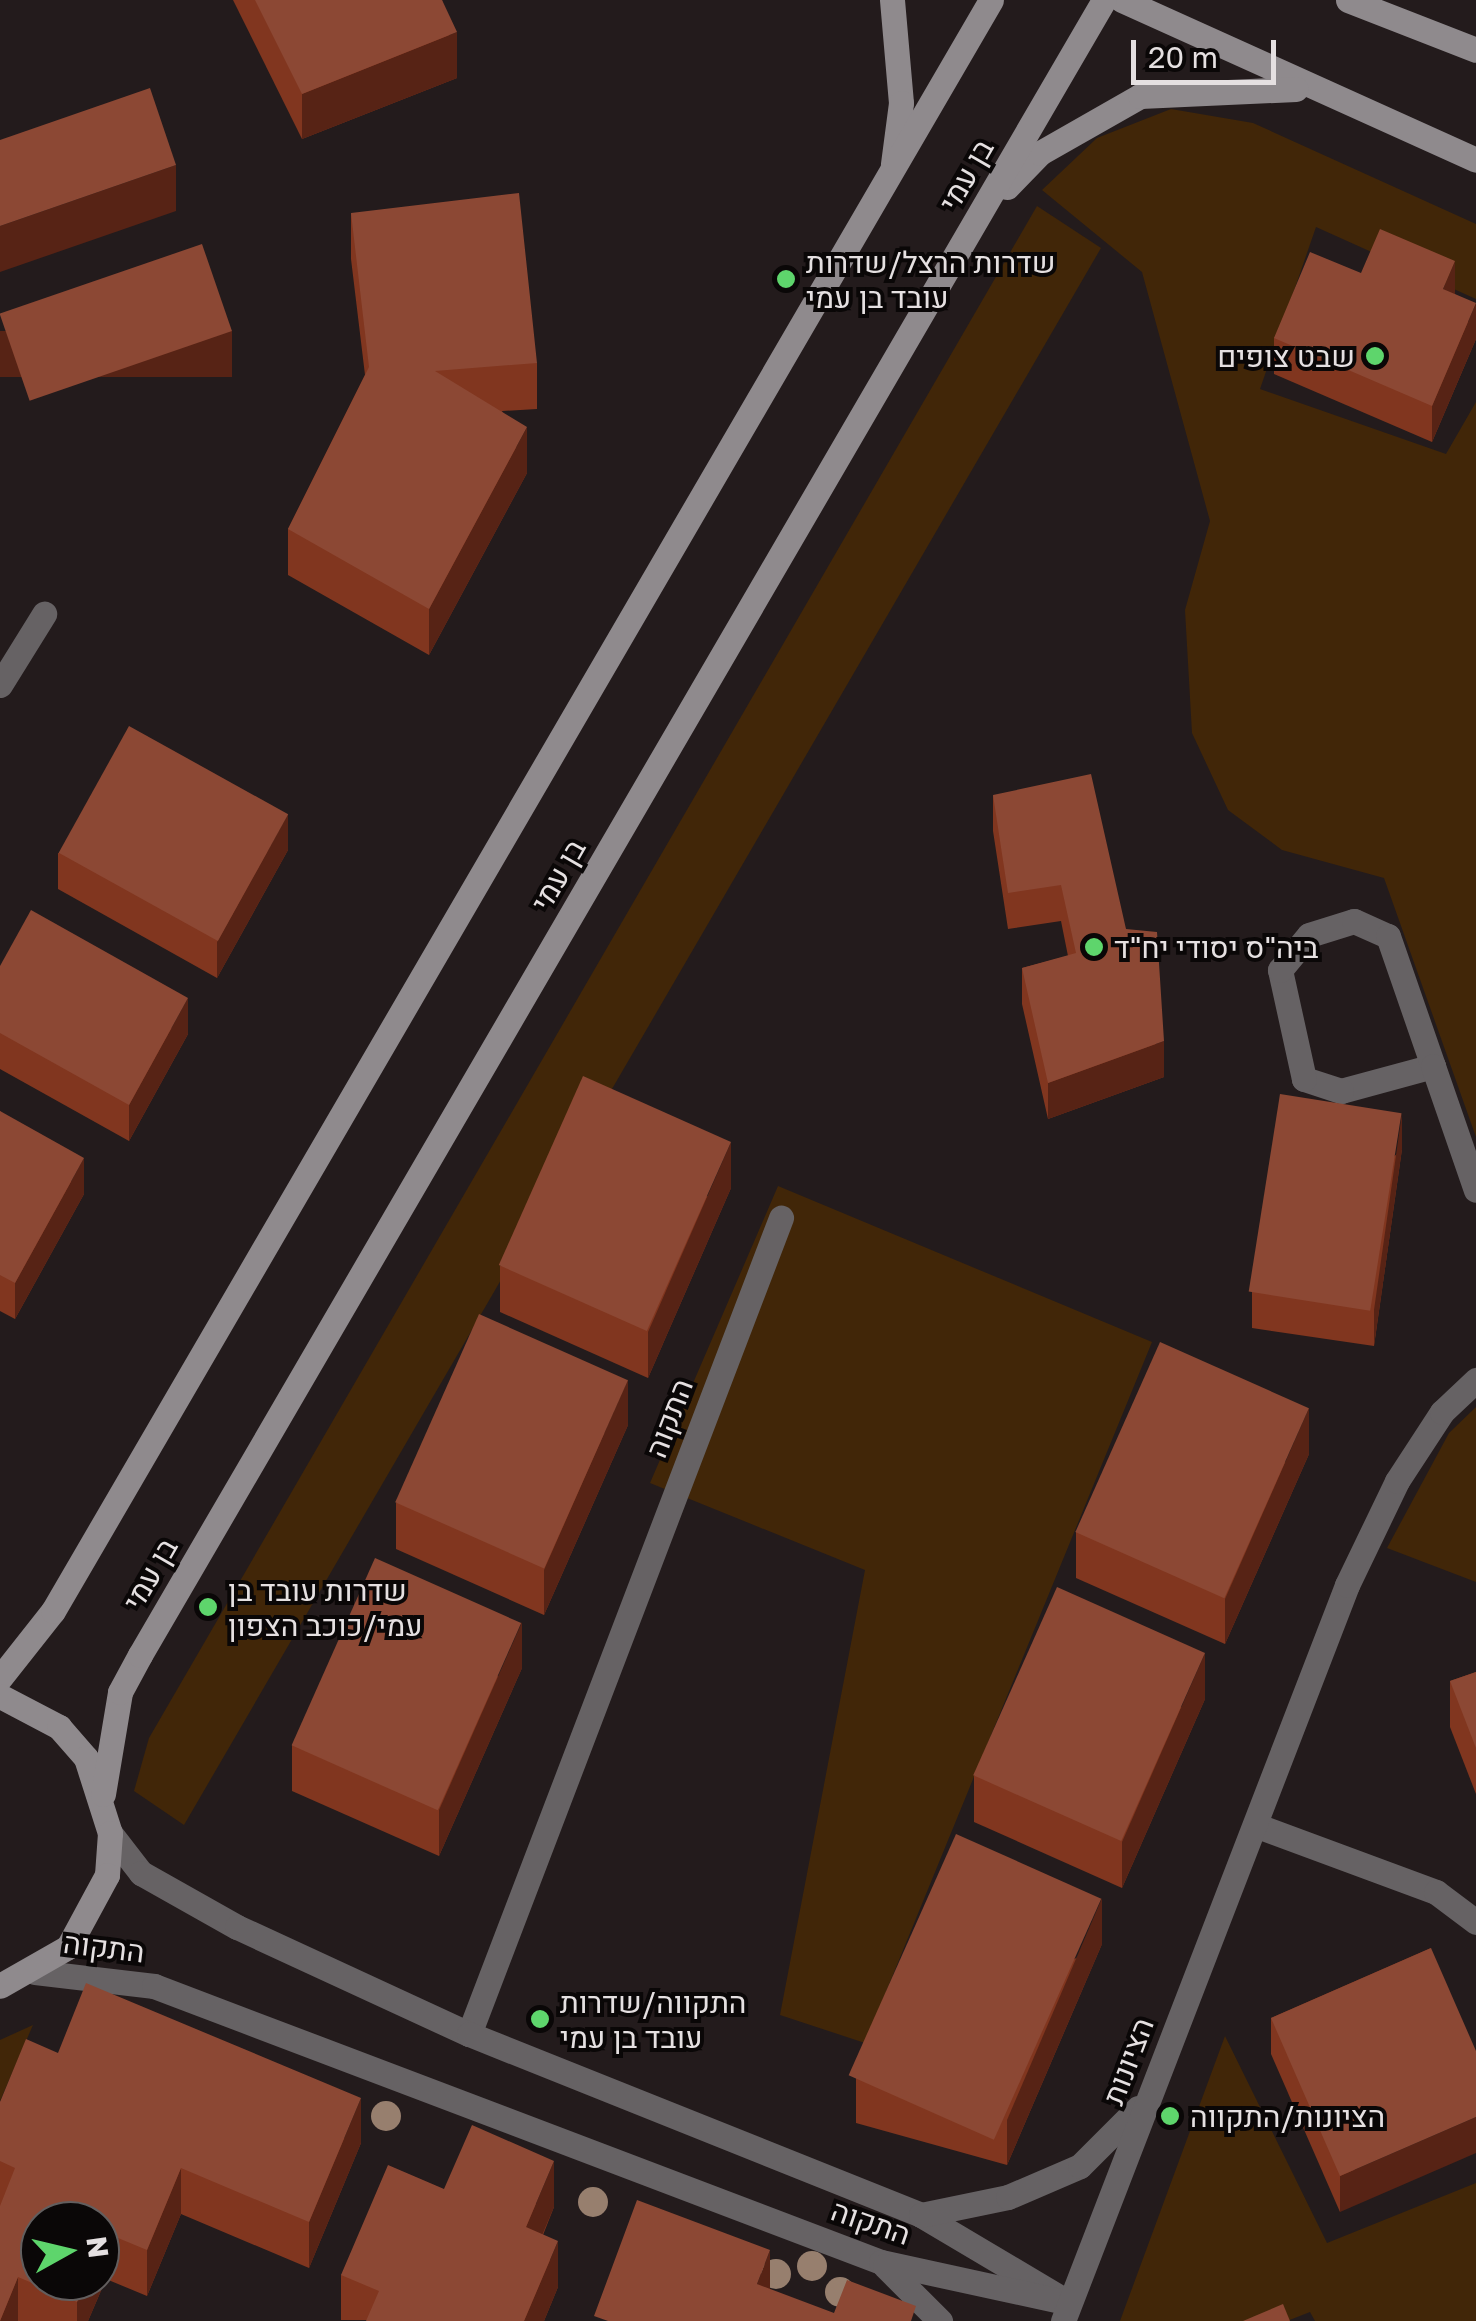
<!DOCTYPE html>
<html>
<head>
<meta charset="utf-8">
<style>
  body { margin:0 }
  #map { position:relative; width:1476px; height:2321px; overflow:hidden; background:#231b1c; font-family:"Golos Text",Heebo,sans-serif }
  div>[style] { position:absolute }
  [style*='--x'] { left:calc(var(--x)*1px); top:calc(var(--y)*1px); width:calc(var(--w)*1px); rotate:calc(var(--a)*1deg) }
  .green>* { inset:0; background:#412608 }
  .service>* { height:25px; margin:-12.5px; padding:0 12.5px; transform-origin:12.5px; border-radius:12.5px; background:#666264 }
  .minor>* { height:25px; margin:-12.5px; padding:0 12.5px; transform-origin:12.5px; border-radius:12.5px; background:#666264 }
  .tertiary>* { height:25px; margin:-12.5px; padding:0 12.5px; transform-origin:12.5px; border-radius:12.5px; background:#666264 }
  .secondary>* { height:25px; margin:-12.5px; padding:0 12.5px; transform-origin:12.5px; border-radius:12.5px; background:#8f8a8d }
  .trees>* { width:30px; height:30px; margin:-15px; border-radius:50%; background:#977f6e }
  .wall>* { inset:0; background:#81361f }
  .shaded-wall>* { inset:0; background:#572315; transform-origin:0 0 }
  .building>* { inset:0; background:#8c4834; transform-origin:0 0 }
  .dots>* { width:28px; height:28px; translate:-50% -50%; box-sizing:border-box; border:5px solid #0a0707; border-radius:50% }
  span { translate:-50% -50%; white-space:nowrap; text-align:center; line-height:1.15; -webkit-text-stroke:8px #0a0707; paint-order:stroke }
  .street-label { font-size:30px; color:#e5e0e1 }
  .poi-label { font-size:30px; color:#e5e0e1 }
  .left { translate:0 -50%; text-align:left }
  .right { translate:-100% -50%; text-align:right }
  .north { position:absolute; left:20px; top:2201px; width:100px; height:100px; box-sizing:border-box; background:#0a0707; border:2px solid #625e5e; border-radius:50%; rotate:82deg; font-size:28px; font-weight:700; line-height:40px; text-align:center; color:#e5e0e1 }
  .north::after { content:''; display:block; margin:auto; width:35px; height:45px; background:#5ed56c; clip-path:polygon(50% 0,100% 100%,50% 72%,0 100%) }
  .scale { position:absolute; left:1131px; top:40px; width:145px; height:45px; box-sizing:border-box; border:5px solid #e5e0e1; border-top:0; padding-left:12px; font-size:30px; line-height:35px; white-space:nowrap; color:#e5e0e1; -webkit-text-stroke:8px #0a0707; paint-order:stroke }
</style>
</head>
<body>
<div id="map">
  <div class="green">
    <div style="clip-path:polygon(1171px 109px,1253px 123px,1476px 224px,1476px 299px,1316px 227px,1260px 389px,1446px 454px,1476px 402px,1476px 1137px,1384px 878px,1282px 850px,1228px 810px,1192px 733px,1185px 610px,1210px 521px,1142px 272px,1042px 190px,1097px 138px)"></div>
    <div style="clip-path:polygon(1037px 206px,1101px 248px,184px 1825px,134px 1791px,149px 1738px)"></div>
    <div style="clip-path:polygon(778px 1186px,1152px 1342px,865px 2043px,780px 2015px,865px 1570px,650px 1483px)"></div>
    <div style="clip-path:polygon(1476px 1407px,1476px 1582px,1387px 1548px,1449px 1433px)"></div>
    <div style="clip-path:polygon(33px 2025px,0 2101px,0 2040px)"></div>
    <div style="clip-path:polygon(1225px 2036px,1327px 2243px,1476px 2183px,1476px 2321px,1315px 2321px,1310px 2312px,1287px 2321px,1120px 2321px)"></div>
  </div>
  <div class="service">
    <div style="--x:1433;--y:1066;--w:95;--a:164.8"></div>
    <div style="--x:1341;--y:1091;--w:39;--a:-162"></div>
    <div style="--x:1304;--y:1079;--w:112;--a:-102.4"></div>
    <div style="--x:1280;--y:970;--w:45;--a:-50.4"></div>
    <div style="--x:1309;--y:935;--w:47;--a:-17.3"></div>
    <div style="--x:1354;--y:921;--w:37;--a:24"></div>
    <div style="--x:1388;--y:936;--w:138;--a:70.9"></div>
    <div style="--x:1433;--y:1066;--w:131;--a:70.9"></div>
    <div style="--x:1255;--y:1825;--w:193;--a:20.3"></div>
    <div style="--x:1436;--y:1892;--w:50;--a:36.9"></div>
    <div style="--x:469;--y:2034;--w:874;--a:-69.08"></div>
  </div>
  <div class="minor">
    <div style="--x:0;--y:685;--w:84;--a:-58.2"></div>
  </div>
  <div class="tertiary">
    <div style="--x:110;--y:1833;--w:51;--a:52.2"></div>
    <div style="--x:141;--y:1873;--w:110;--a:29.4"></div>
    <div style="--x:237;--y:1927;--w:255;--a:24.8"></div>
    <div style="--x:469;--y:2034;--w:487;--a:21.8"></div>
    <div style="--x:921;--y:2215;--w:163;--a:30.7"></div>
    <div style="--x:35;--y:1972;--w:120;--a:6.7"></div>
    <div style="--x:154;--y:1986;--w:778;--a:20.79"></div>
    <div style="--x:881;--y:2262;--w:192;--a:12.3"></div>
    <div style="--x:921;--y:2215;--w:89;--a:-11.7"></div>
    <div style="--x:1008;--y:2197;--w:78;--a:-23.3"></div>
    <div style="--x:1080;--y:2166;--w:82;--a:-45"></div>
    <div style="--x:885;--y:2266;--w:78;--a:45"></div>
    <div style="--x:1063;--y:2321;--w:789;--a:-68.9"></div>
    <div style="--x:1347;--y:1585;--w:115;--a:-64.3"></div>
    <div style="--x:1397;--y:1481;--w:82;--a:-56.9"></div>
    <div style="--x:1442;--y:1412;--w:47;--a:-43.3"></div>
  </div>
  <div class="secondary">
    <div style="--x:892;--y:0;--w:103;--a:85"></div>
    <div style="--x:901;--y:103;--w:62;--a:97.5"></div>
    <div style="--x:1122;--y:0;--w:388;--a:24.3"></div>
    <div style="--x:1348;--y:0;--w:137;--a:21.3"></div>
    <div style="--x:1007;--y:187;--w:47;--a:-45.9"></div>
    <div style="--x:1040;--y:153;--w:115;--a:-29.7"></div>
    <div style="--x:1140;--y:96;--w:156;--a:-2.6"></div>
    <div style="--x:0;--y:1678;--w:85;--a:-51.7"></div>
    <div style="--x:53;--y:1611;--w:1864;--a:-59.79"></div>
    <div style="--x:0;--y:1696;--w:67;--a:27.7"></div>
    <div style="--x:59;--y:1727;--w:41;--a:48.9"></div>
    <div style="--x:86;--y:1758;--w:79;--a:72.3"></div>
    <div style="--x:110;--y:1833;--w:42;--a:94.1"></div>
    <div style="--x:107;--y:1875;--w:82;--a:118.4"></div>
    <div style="--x:68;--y:1947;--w:78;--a:150.2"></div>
    <div style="--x:103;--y:1794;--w:103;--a:-80.5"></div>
    <div style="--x:120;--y:1692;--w:42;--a:-61.6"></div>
    <div style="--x:140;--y:1655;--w:1915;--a:-59.78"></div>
  </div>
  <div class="trees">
    <div style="left:386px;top:2116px"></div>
    <div style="left:593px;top:2202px"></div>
    <div style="left:812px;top:2266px"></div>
    <div style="left:776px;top:2274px"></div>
    <div style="left:840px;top:2292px"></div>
  </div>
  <div class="wall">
    <div style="clip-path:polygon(233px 0,442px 0,457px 78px,302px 139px)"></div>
    <div style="clip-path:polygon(351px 213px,537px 363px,537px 409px,502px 411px,527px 473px,429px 655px,288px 575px,288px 529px,365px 375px,351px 259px)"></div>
    <div style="clip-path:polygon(1361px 273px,1455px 294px,1476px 339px,1432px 442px,1274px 374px,1274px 338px)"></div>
    <div style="clip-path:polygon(993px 795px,1126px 929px,1164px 1077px,1048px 1119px,1022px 1004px,1022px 968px,1068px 956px,1061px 921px,1008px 929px,993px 831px)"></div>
    <div style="clip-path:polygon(288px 850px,217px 978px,58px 889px,58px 853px)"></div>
    <div style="clip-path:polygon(0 966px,188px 1034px,129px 1141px,0 1069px)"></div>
    <div style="clip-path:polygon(0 1111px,84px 1194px,15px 1319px,0 1311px)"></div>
    <div style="clip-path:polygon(1402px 1149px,1374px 1346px,1252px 1328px,1252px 1292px)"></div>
    <div style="clip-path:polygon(731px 1188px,648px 1378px,500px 1312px,500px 1266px)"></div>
    <div style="clip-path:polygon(628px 1425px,544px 1615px,396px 1549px,396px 1503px)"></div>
    <div style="clip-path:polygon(1309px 1454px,1225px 1644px,1076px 1578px,1076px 1532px)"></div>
    <div style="clip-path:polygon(522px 1668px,439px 1856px,292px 1791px,292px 1745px)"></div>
    <div style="clip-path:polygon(1476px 1672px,1476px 1794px,1450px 1727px,1450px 1681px)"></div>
    <div style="clip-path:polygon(1205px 1699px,1122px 1888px,974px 1822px,974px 1776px)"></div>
    <div style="clip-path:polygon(1102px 1944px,1007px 2165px,856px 2123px,856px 2078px)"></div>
    <div style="clip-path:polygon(1431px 1948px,1340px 2212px,1271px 2054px,1271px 2018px)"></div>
    <div style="clip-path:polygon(58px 2053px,361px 2143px,309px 2268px,181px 2214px,147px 2296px,106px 2279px,88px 2321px,0 2321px,0 2102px)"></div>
    <div style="clip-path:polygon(444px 2189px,554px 2207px,543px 2235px,558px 2287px,544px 2321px,341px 2320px,341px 2275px)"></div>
  </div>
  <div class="shaded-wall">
    <div style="clip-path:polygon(457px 32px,457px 78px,302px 139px,302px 94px)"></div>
    <div style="clip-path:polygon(176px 165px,176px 211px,0 272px,0 226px)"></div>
    <div style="clip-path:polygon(1455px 261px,1455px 297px,1443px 289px)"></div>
    <div style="clip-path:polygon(1476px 303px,1476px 339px,1432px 442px,1432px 406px)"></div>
    <div style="left:232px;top:331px;width:46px;height:246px;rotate:90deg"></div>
    <div style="clip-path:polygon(527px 427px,527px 473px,429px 655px,429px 609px)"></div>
    <div style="clip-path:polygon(288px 814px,288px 850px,217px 978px,217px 942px)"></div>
    <div style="clip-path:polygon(188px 998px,188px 1034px,129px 1141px,129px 1105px)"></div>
    <div style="clip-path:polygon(1164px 1041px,1164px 1077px,1048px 1119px,1048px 1083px)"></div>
    <div style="clip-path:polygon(1402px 1113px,1402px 1149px,1374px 1346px,1374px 1310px)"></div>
    <div style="clip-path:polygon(731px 1142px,731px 1188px,648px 1378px,648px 1332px)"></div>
    <div style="clip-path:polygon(84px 1158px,84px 1194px,15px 1319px,15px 1283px)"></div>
    <div style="clip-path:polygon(628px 1379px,628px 1425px,544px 1615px,544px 1570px)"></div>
    <div style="clip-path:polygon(1309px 1408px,1309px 1454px,1225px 1644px,1225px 1599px)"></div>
    <div style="clip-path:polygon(522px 1622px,522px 1668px,439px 1856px,439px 1810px)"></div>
    <div style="clip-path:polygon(1205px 1653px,1205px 1699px,1122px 1888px,1122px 1842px)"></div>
    <div style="clip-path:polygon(1102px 1898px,1102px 1944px,1007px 2165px,1007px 2120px)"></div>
    <div style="clip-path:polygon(361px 2098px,361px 2143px,309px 2268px,309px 2222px)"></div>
    <div style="clip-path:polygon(1476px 2117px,1476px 2153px,1340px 2212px,1340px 2176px)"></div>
    <div style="clip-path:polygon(554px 2161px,554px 2207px,526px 2273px,526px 2227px)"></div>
    <div style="clip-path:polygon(181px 2168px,181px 2214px,147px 2296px,147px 2250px)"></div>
    <div style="clip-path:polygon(106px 2233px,106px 2279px,88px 2321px,77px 2321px,77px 2302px,86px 2281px,100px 2281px,100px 2248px)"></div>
    <div style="clip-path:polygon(558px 2241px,558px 2287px,544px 2321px,524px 2321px)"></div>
    <div style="clip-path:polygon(770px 2250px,770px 2296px,757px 2284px)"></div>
    <div style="clip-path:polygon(18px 2277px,18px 2321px,0 2321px)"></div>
  </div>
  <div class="building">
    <div style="clip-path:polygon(255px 0,442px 0,457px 32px,302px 94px)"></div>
    <div style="clip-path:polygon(150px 88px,176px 165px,0 226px,0 140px)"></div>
    <div style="clip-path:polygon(519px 193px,537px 363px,435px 371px,527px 427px,429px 609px,288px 529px,369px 367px,351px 213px)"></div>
    <div style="clip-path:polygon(1380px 229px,1455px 261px,1443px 289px,1476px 303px,1432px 406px,1274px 338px,1310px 252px,1361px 273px)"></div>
    <div style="left:202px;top:244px;width:92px;height:214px;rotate:71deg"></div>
    <div style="left:129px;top:726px;width:182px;height:145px;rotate:29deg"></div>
    <div style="clip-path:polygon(1091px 774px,1126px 929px,1157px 932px,1164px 1041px,1048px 1083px,1022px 968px,1076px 953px,1061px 885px,1008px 893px,993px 795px)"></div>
    <div style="clip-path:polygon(31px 910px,188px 998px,129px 1105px,0 1033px,0 966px)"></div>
    <div style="left:583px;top:1076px;width:162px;height:207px;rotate:24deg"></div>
    <div style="left:1280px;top:1094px;width:123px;height:200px;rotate:9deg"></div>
    <div style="clip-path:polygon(0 1111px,84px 1158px,15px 1283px,0 1275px)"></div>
    <div style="left:479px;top:1314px;width:163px;height:206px;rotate:24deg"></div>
    <div style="left:1160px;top:1342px;width:163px;height:208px;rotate:24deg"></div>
    <div style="left:375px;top:1558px;width:160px;height:205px;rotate:24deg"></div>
    <div style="left:1057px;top:1587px;width:162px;height:206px;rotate:24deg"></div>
    <div style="clip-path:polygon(1476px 1672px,1476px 1748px,1450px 1681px)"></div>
    <div style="left:956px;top:1834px;width:159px;height:264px;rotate:24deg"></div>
    <div style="clip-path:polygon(1431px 1948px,1476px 2051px,1476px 2117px,1340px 2176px,1271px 2018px)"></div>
    <div style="clip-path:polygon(86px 1983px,361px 2098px,309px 2222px,181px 2168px,147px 2250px,106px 2233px,100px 2248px,100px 2221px,40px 2221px,40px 2281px,86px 2281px,77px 2302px,18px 2277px,0 2321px,0 2206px,15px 2168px,0 2161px,0 2102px,26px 2039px,58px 2053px)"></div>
    <div style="clip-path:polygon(472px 2125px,554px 2161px,526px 2227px,558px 2241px,524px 2321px,366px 2321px,379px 2291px,341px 2275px,388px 2165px,444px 2189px)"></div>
    <div style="clip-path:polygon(637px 2200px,770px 2250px,757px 2284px,834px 2313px,847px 2280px,916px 2306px,911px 2321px,608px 2321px,594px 2316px)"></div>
    <div style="clip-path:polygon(1283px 2304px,1290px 2321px,1243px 2321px)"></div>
  </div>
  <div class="dots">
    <div style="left:786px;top:279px;background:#5ed56c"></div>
    <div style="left:1375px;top:356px;background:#5ed56c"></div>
    <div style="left:1094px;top:947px;background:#5ed56c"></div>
    <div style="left:208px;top:1607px;background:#5ed56c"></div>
    <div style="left:540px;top:2019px;background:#5ed56c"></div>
    <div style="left:1170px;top:2116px;background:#5ed56c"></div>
  </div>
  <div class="street-label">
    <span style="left:966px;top:175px;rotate:-60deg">בן עמי</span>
    <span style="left:558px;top:875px;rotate:-60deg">בן עמי</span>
    <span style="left:669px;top:1418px;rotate:-69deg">התקוה</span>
    <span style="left:150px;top:1574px;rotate:-60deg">בן עמי</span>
    <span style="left:104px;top:1947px;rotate:7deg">התקוה</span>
    <span style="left:1128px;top:2061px;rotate:-69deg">הציונות</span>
    <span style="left:871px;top:2222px;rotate:19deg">התקוה</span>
  </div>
  <div class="poi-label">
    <span class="left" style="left:806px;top:279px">שדרות הרצל/שדרות<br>עובד בן עמי</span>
    <span class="right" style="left:1355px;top:356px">שבט צופים</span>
    <span class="left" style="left:1114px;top:947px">ביה"ס יסודי יח"ד</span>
    <span class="left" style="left:228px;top:1607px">שדרות עובד בן<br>עמי/כוכב הצפון</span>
    <span class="left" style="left:560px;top:2019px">התקווה/שדרות<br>עובד בן עמי</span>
    <span class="left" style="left:1190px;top:2116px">הציונות/התקווה</span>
  </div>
  <div class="north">N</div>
  <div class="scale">20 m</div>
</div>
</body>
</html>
